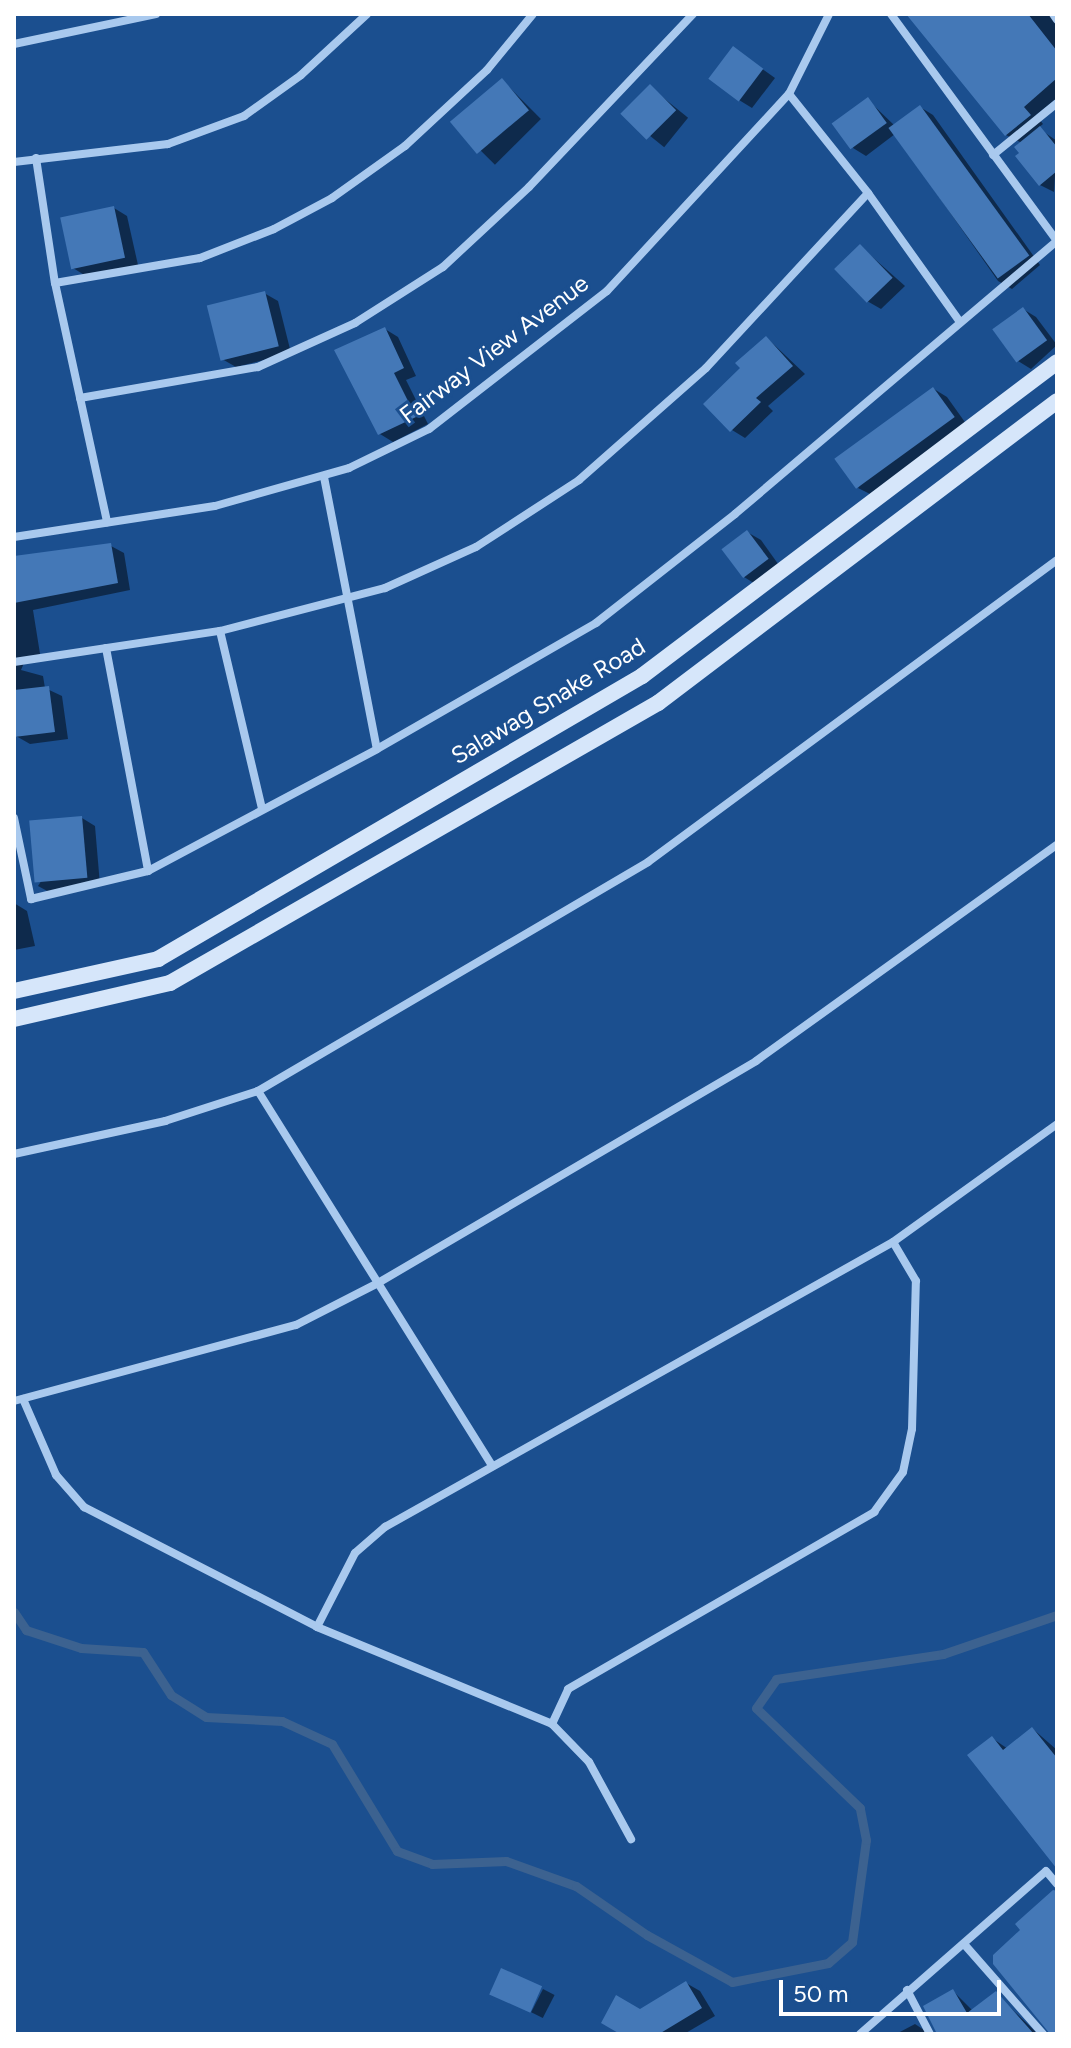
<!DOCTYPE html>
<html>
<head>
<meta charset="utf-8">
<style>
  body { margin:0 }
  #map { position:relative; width:1071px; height:2048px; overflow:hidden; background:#1b4f8f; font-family:Figtree,sans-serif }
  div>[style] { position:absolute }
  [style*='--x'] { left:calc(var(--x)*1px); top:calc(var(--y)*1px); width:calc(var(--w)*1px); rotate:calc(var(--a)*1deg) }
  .shadow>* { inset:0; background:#0007; transform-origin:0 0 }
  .stream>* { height:9px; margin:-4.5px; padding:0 4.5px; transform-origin:4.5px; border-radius:4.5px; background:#3c6290 }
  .building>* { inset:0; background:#4478b7; transform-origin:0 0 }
  .street>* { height:8px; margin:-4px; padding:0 4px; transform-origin:4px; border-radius:4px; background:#a9c9ee }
  .secondary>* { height:16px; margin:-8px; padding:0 8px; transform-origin:8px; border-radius:8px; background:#d6e6fa }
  span { translate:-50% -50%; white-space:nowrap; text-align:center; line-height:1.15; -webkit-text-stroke:6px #1b4f8f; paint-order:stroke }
  .street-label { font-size:24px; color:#fff }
  .frame { position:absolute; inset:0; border:16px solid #fff; pointer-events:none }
  .scale { position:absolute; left:779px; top:1980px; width:222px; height:36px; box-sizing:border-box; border:4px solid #fff; border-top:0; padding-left:10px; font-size:24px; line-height:28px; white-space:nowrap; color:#fff; -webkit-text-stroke:6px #1b4f8f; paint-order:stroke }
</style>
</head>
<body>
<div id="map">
  <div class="shadow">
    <div style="clip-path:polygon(925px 14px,1057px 14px,1057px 98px,1036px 115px,1043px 124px,1038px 128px,1057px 141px,1054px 192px,1040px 185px,1022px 153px,1022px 143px,1006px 135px)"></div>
    <div style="clip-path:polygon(734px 49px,775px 78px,752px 108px,739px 100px)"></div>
    <div style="left:502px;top:80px;width:55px;height:65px;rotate:45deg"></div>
    <div style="left:650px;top:87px;width:49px;height:38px;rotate:39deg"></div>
    <div style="clip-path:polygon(868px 100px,894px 125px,920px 107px,933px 115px,1040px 265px,1012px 289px,998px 281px,895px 134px,866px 156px,853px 148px)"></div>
    <div style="clip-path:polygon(114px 208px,127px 216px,138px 265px,86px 276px,73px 268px)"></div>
    <div style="clip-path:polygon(860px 246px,905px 286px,881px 309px,867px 301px)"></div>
    <div style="clip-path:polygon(264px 293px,278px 301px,291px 353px,236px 367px,222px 359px)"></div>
    <div style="clip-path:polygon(1023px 309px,1036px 317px,1057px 345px,1031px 369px,1018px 361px)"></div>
    <div style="clip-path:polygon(385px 329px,398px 337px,416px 376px,406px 380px,428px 424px,393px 442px,380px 434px)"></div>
    <div style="clip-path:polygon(767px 338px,805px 374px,768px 406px,773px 411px,745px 438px,732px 430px,743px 368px)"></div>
    <div style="clip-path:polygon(934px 389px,947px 397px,967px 425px,872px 495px,858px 488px)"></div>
    <div style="clip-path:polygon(747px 532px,761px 540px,781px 568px,757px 585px,744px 577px)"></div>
    <div style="clip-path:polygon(111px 546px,124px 553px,130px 590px,33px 610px,41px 660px,24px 663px,21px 670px,43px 676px,45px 688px,62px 696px,68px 739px,30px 744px,16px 736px,14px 720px,14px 559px)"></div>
    <div style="clip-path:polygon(82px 818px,95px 826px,100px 885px,51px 893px,38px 886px)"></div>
    <div style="clip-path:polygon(14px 903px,27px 911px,35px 946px,14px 950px)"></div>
    <div style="clip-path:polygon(1033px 1729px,1057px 1750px,1057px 1865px,992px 1738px,1008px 1749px)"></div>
    <div style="clip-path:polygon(686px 1983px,700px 1991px,715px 2016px,684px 2034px,624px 2034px,640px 2011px)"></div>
    <div style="left:543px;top:1989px;width:13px;height:26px;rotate:27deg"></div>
    <div style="clip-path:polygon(953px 1991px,973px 2011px,996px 1994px,1038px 2034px,938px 2034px)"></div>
    <div style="clip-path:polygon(915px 2024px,930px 2034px,896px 2034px)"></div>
  </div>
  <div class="stream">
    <div style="--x:14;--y:1612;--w:22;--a:56"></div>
    <div style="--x:26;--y:1630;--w:58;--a:18.1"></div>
    <div style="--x:81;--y:1648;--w:62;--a:3.7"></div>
    <div style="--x:143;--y:1652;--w:51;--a:56.9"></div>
    <div style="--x:171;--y:1695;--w:41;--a:32.2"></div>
    <div style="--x:206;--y:1717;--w:76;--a:3"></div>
    <div style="--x:282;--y:1721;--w:55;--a:24.7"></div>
    <div style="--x:332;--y:1744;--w:125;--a:58.7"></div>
    <div style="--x:397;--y:1851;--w:37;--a:20"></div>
    <div style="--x:432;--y:1864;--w:74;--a:-2.3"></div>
    <div style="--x:506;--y:1861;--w:74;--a:19.7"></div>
    <div style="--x:576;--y:1886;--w:86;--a:34.6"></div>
    <div style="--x:647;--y:1935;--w:97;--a:28.9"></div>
    <div style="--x:732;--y:1982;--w:98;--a:-11.2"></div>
    <div style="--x:828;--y:1963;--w:32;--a:-41"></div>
    <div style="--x:852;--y:1942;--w:103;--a:-82.2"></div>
    <div style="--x:866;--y:1840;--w:33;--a:-101"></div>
    <div style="--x:860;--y:1808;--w:144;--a:-136.1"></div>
    <div style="--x:756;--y:1708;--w:35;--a:-55"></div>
    <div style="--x:776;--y:1679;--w:169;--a:-8.5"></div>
    <div style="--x:943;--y:1654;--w:120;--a:-18.9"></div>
  </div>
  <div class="building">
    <div style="clip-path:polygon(906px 14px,1028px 14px,1057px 51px,1057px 78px,1024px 107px,1031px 115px,1005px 136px)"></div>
    <div style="left:733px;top:46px;width:38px;height:41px;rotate:37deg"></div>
    <div style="left:502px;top:78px;width:42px;height:68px;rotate:50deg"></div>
    <div style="left:650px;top:84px;width:37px;height:42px;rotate:45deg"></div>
    <div style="left:868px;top:97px;width:32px;height:45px;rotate:54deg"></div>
    <div style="left:920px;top:105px;width:186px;height:39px;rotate:54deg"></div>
    <div style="clip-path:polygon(1040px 126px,1057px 147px,1057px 171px,1039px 186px,1015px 156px,1019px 153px,1014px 147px)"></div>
    <div style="left:114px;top:206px;width:53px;height:55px;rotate:78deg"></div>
    <div style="left:860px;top:244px;width:47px;height:36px;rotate:46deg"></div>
    <div style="left:265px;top:291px;width:57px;height:60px;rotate:76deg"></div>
    <div style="left:1023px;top:307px;width:41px;height:38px;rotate:54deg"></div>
    <div style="clip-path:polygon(385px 327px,404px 368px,394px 373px,416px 417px,378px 435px,334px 350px)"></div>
    <div style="clip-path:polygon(766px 336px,793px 366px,756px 398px,761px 402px,730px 432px,703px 404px,740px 368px,735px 363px)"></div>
    <div style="left:933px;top:387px;width:37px;height:122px;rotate:54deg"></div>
    <div style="left:747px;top:530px;width:36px;height:32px;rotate:53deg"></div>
    <div style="clip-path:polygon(111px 543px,118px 583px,14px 603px,14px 556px)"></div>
    <div style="clip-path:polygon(49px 686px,55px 732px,14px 737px,14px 690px)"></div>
    <div style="left:82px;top:816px;width:62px;height:53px;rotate:85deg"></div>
    <div style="clip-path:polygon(1032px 1727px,1057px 1758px,1057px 1869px,967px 1755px,992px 1736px,1003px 1750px)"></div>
    <div style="clip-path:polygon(1053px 1890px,1057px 1891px,1057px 2034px,1050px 2034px,993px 1964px,993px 1955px,1020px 1930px,1015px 1924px)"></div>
    <div style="left:501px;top:1968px;width:45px;height:29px;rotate:24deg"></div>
    <div style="clip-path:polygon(686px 1981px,702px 2008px,659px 2034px,620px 2034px,601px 2023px,616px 1995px,640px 2009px)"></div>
    <div style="clip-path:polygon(953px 1989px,967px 2013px,996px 1991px,1034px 2034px,937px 2034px,923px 2006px)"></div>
  </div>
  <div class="street">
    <div style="--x:1053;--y:14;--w:7;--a:56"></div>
    <div style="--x:14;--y:44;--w:145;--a:-11.9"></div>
    <div style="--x:789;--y:94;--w:127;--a:51.4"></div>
    <div style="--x:868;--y:193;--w:158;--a:54.5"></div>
    <div style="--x:993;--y:155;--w:82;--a:-39.1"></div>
    <div style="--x:36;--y:158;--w:126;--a:81.4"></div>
    <div style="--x:55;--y:283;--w:245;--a:77.7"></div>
    <div style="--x:14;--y:162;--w:155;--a:-6.7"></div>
    <div style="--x:168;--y:144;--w:81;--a:-20.2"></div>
    <div style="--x:244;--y:116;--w:70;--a:-35.7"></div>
    <div style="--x:301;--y:75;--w:90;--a:-42.7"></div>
    <div style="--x:55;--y:283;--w:147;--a:-9.8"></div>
    <div style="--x:200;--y:258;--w:79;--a:-21.4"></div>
    <div style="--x:274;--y:229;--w:66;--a:-28.1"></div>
    <div style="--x:332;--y:198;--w:90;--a:-35.5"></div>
    <div style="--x:405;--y:146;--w:112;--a:-42.8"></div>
    <div style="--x:487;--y:70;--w:72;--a:-50.6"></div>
    <div style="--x:80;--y:398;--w:181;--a:-9.9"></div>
    <div style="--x:258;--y:367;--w:107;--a:-24.4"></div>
    <div style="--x:355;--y:323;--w:104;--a:-32.5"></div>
    <div style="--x:443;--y:267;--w:117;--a:-42.9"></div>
    <div style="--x:529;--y:187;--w:238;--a:-46.5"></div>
    <div style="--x:324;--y:477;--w:277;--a:79"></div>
    <div style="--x:14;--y:537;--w:203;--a:-8.8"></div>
    <div style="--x:215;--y:506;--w:139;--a:-15.8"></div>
    <div style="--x:349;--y:468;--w:89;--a:-26"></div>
    <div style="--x:429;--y:429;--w:225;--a:-37.8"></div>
    <div style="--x:607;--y:291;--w:268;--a:-47.3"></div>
    <div style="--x:789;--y:94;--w:89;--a:-63.4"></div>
    <div style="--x:220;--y:631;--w:182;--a:76.7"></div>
    <div style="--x:106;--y:648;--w:227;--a:79.3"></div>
    <div style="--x:14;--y:662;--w:208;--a:-8.6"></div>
    <div style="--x:220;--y:631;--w:171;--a:-14.6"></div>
    <div style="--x:385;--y:588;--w:100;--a:-24.3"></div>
    <div style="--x:476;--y:547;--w:123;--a:-33"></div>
    <div style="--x:579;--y:480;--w:169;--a:-41.4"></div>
    <div style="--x:706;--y:368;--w:238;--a:-47.2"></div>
    <div style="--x:14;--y:818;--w:83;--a:78.1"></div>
    <div style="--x:31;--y:899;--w:120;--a:-13.5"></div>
    <div style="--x:148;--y:871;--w:259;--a:-28"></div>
    <div style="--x:377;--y:749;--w:253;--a:-29.9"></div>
    <div style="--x:596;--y:623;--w:177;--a:-38.1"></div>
    <div style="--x:735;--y:514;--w:422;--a:-40.3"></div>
    <div style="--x:1057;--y:241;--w:281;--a:-126.2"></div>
    <div style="--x:258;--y:1091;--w:442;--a:58"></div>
    <div style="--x:14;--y:1154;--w:155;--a:-12.3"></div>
    <div style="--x:165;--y:1121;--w:98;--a:-17.9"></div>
    <div style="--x:258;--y:1091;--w:452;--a:-30.4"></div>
    <div style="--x:648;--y:862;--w:508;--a:-36.44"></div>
    <div style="--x:23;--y:1399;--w:83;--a:66.5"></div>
    <div style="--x:56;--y:1475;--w:43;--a:48.8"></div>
    <div style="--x:84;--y:1507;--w:262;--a:27.2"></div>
    <div style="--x:317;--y:1627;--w:254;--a:22.4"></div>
    <div style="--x:552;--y:1724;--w:53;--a:45.8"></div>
    <div style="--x:589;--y:1762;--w:88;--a:61.4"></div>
    <div style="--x:14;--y:1401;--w:292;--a:-15.1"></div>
    <div style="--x:296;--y:1325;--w:92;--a:-27.1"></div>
    <div style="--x:378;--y:1283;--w:438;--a:-30.4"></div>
    <div style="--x:756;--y:1061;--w:370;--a:-35.7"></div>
    <div style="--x:317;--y:1627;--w:83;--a:-62.8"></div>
    <div style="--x:355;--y:1553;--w:40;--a:-41"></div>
    <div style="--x:385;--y:1527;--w:582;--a:-29.29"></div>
    <div style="--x:893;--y:1242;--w:202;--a:-35.7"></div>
    <div style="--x:552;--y:1724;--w:38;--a:-65"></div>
    <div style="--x:568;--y:1689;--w:354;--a:-30"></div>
    <div style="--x:874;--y:1512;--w:49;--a:-54.1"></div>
    <div style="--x:903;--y:1472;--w:44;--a:-78.2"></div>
    <div style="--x:912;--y:1429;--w:148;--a:-88.5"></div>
    <div style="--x:916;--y:1281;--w:45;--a:-120.5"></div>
    <div style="--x:964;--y:1944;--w:120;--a:48.7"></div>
    <div style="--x:907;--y:1990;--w:50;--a:62.4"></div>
    <div style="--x:860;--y:2034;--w:247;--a:-41.2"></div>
    <div style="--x:1046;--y:1871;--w:17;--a:50"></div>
  </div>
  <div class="secondary">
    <div style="--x:14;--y:991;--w:148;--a:-12.5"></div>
    <div style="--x:158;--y:959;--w:561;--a:-30.32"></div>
    <div style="--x:642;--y:676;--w:520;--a:-37.11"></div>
    <div style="--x:14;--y:1019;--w:160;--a:-13"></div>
    <div style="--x:170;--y:983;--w:563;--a:-29.85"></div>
    <div style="--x:658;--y:703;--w:500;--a:-37.12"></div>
  </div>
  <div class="street-label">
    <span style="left:494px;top:349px;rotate:-37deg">Fairway View Avenue</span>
    <span style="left:548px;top:701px;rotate:-31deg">Salawag Snake Road</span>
  </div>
  <div class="frame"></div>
  <div class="scale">50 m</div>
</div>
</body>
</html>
